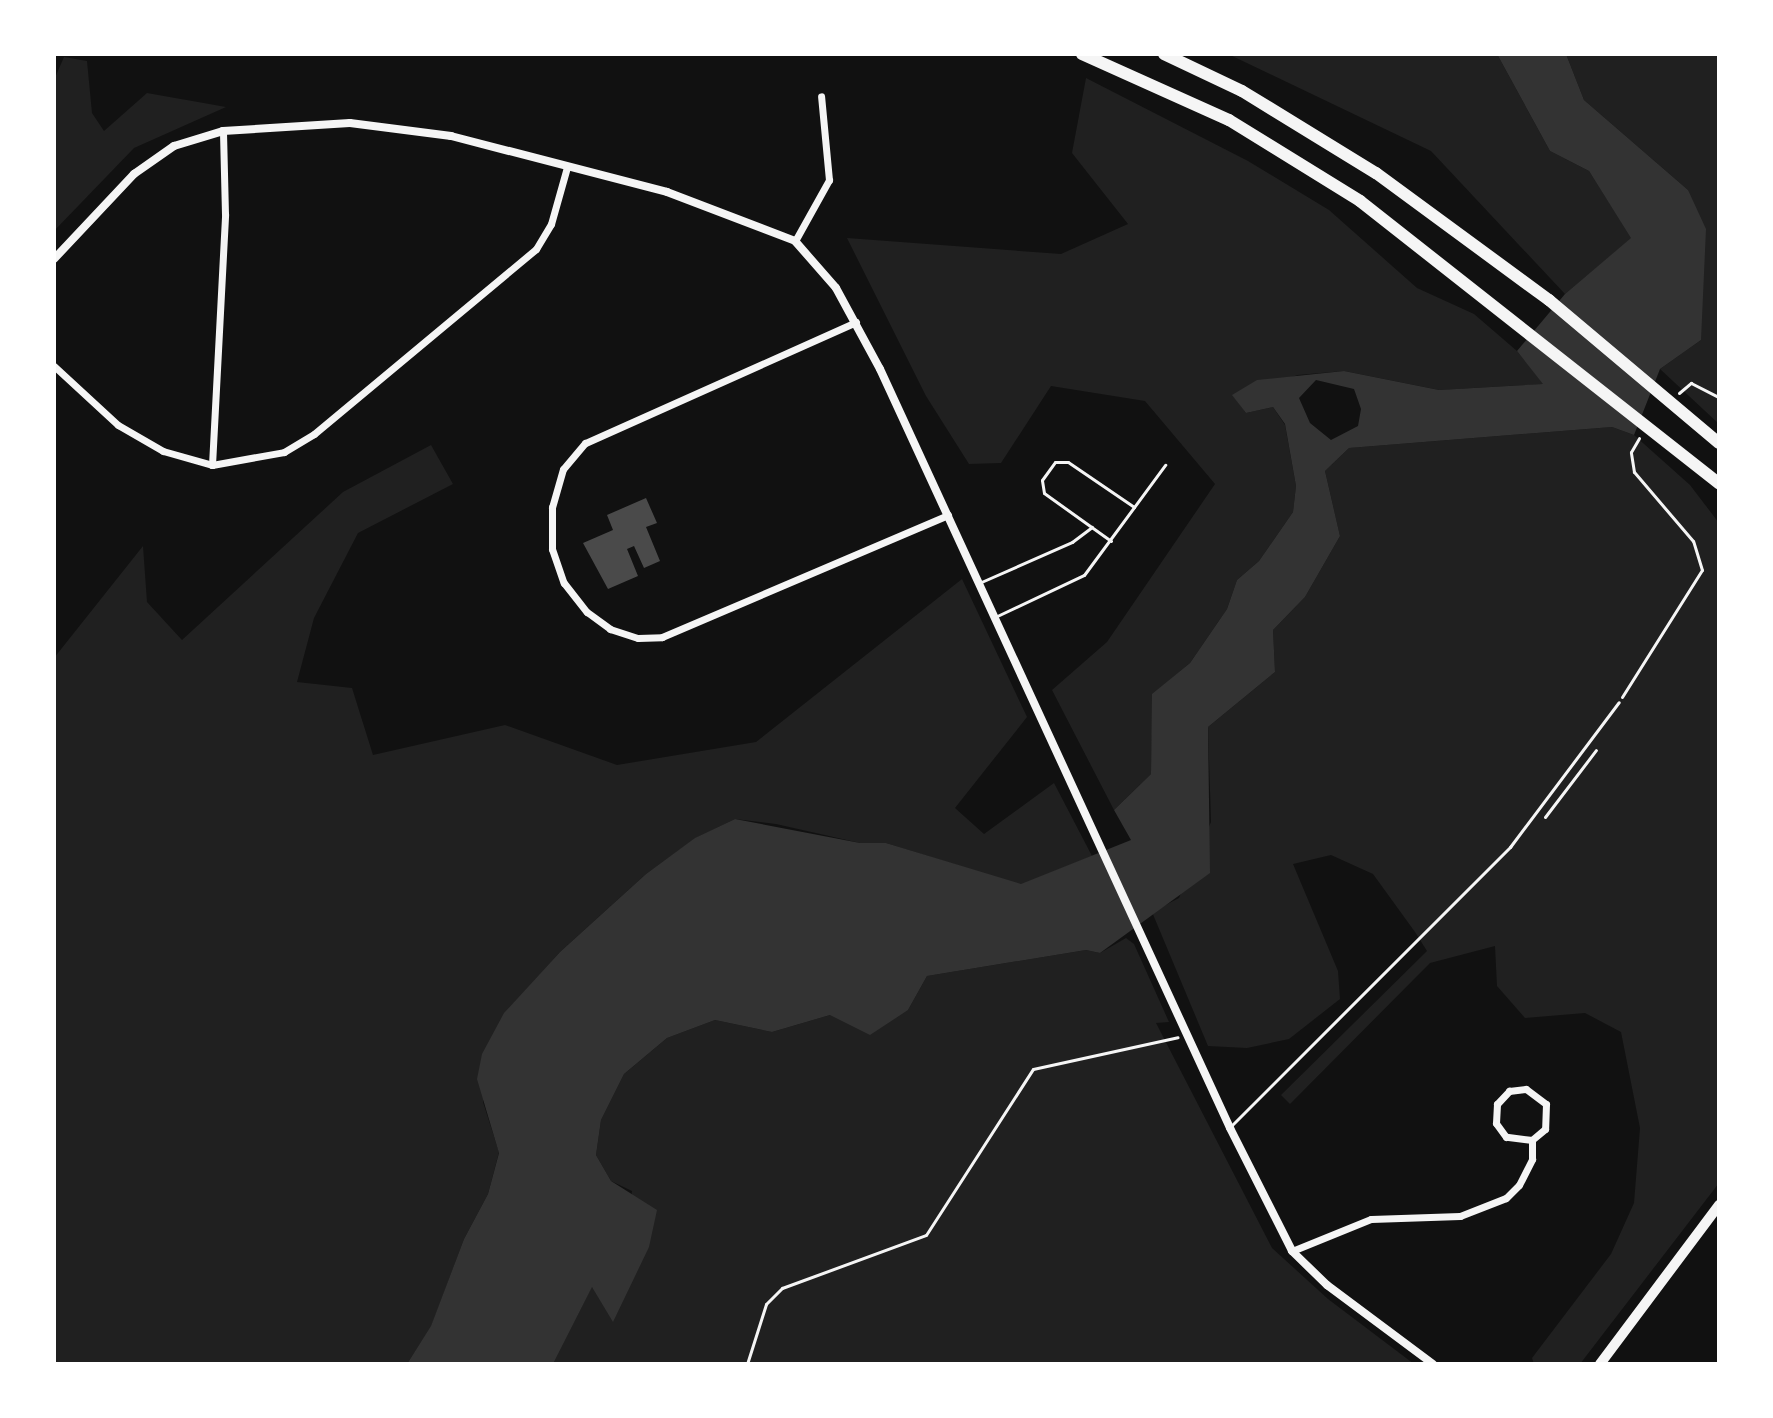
<!DOCTYPE html>
<html>
<head>
<meta charset="utf-8">
<style>
  body { margin:0 }
  #map { position:relative; width:1773px; height:1418px; overflow:hidden; background:#111; font-family:Poppins,sans-serif }
  div>[style] { position:absolute }
  [style*='--x'] { left:calc(var(--x)*1px); top:calc(var(--y)*1px); width:calc(var(--w)*1px); rotate:calc(var(--a)*1deg) }
  .green>* { inset:0; background:#202020 }
  .water>* { inset:0; background:#333 }
  .building>* { inset:0; background:#4a4a4a }
  .path>* { height:3px; margin:-1.5px; padding:0 1.5px; transform-origin:1.5px; border-radius:1.5px; background:#f5f5f5 }
  .service>* { height:3px; margin:-1.5px; padding:0 1.5px; transform-origin:1.5px; border-radius:1.5px; background:#f5f5f5 }
  .minor>* { height:7px; margin:-3.5px; padding:0 3.5px; transform-origin:3.5px; border-radius:3.5px; background:#f5f5f5 }
  .tertiary>* { height:8px; margin:-4px; padding:0 4px; transform-origin:4px; border-radius:4px; background:#f5f5f5 }
  .secondary>* { height:10px; margin:-5px; padding:0 5px; transform-origin:5px; border-radius:5px; background:#f5f5f5 }
  .motorway>* { height:12px; margin:-6px; padding:0 6px; transform-origin:6px; border-radius:6px; background:#f5f5f5 }
  span { translate:-50% -50%; white-space:nowrap; text-align:center; line-height:1.15; -webkit-text-stroke:6px #fff; paint-order:stroke }
  .frame { position:absolute; inset:0; border:56px solid #fff; pointer-events:none }
</style>
</head>
<body>
<div id="map">
  <div class="green">
    <div style="clip-path:polygon(1228px 54px,1497px 54px,1550px 151px,1589px 171px,1632px 238px,1565px 294px,1431px 151px)"></div>
    <div style="clip-path:polygon(1566px 54px,1719px 54px,1719px 424px,1660px 369px,1701px 340px,1688px 190px,1584px 100px)"></div>
    <div style="clip-path:polygon(64px 57px,87px 61px,92px 113px,104px 131px,147px 93px,226px 107px,134px 148px,54px 231px,54px 80px)"></div>
    <div style="clip-path:polygon(1086px 78px,1248px 161px,1329px 210px,1417px 288px,1474px 314px,1517px 351px,1544px 384px,1439px 390px,1344px 371px,1298px 375px,1233px 395px,1246px 413px,1273px 407px,1285px 425px,1296px 486px,1293px 512px,1259px 561px,1237px 580px,1227px 609px,1190px 663px,1153px 694px,1151px 774px,1114px 810px,1052px 690px,1107px 642px,1215px 484px,1145px 401px,1051px 386px,1001px 463px,969px 464px,926px 396px,847px 238px,1061px 254px,1128px 224px,1072px 153px)"></div>
    <div style="clip-path:polygon(1612px 427px,1634px 435px,1690px 485px,1719px 523px,1719px 1183px,1580px 1364px,1534px 1364px,1532px 1358px,1611px 1254px,1634px 1203px,1640px 1128px,1621px 1032px,1585px 1013px,1525px 1018px,1497px 986px,1495px 946px,1430px 963px,1290px 1104px,1281px 1095px,1427px 951px,1415px 932px,1373px 874px,1331px 855px,1293px 864px,1338px 971px,1340px 999px,1289px 1039px,1247px 1048px,1208px 1046px,1152px 912px,1179px 898px,1211px 822px,1208px 727px,1275px 672px,1273px 630px,1305px 597px,1340px 536px,1325px 471px,1349px 448px)"></div>
    <div style="clip-path:polygon(431px 445px,453px 484px,358px 533px,314px 618px,297px 682px,352px 688px,373px 755px,505px 725px,617px 765px,756px 742px,962px 579px,1027px 717px,955px 808px,984px 834px,1054px 783px,1092px 856px,1021px 885px,886px 843px,860px 843px,776px 824px,735px 819px,696px 838px,646px 874px,560px 952px,504px 1014px,483px 1102px,499px 1152px,488px 1194px,464px 1239px,431px 1327px,407px 1364px,54px 1364px,54px 658px,143px 546px,147px 602px,182px 640px,343px 492px)"></div>
    <div style="clip-path:polygon(1126px 938px,1134px 944px,1169px 1022px,1156px 1023px,1272px 1248px,1328px 1299px,1414px 1364px,553px 1364px,592px 1286px,613px 1321px,632px 1191px,611px 1181px,596px 1155px,601px 1120px,624px 1074px,667px 1038px,715px 1020px,772px 1032px,830px 1015px,908px 1010px,927px 976px,1086px 950px,1100px 953px)"></div>
  </div>
  <div class="water">
    <div style="clip-path:polygon(evenodd,1497px 54px,1566px 54px,1584px 100px,1688px 190px,1706px 229px,1701px 340px,1660px 369px,1634px 435px,1612px 427px,1349px 448px,1325px 471px,1340px 536px,1305px 597px,1273px 630px,1275px 672px,1208px 727px,1210px 873px,1100px 953px,1086px 950px,927px 976px,908px 1010px,870px 1035px,830px 1015px,772px 1032px,715px 1020px,667px 1038px,624px 1074px,601px 1120px,596px 1155px,611px 1181px,657px 1210px,649px 1247px,613px 1322px,592px 1287px,553px 1364px,407px 1364px,431px 1326px,464px 1239px,488px 1194px,499px 1153px,477px 1079px,482px 1054px,504px 1013px,560px 952px,646px 874px,695px 838px,735px 819px,860px 843px,886px 843px,1021px 884px,1131px 840px,1114px 810px,1151px 774px,1152px 694px,1190px 663px,1227px 609px,1237px 580px,1259px 561px,1293px 512px,1296px 486px,1285px 424px,1273px 407px,1246px 413px,1232px 395px,1257px 380px,1344px 371px,1439px 390px,1543px 384px,1517px 351px,1565px 294px,1631px 238px,1589px 171px,1550px 151px,1497px 54px,1316px 380px,1354px 389px,1361px 409px,1358px 426px,1331px 440px,1310px 423px,1299px 398px,1316px 380px)"></div>
  </div>
  <div class="building">
    <div style="clip-path:polygon(646px 498px,657px 523px,646px 527px,660px 561px,644px 568px,634px 546px,627px 549px,638px 576px,608px 589px,583px 543px,613px 530px,607px 515px)"></div>
  </div>
  <div class="path">
    <div style="--x:1679;--y:393;--w:16;--a:-40"></div>
    <div style="--x:1691;--y:383;--w:31;--a:27"></div>
    <div style="--x:1622;--y:697;--w:150;--a:-57.8"></div>
    <div style="--x:1702;--y:570;--w:30;--a:-107"></div>
    <div style="--x:1693;--y:541;--w:91;--a:-130.5"></div>
    <div style="--x:1634;--y:472;--w:20;--a:-99"></div>
    <div style="--x:1631;--y:452;--w:16;--a:-60"></div>
    <div style="--x:1545;--y:817;--w:84;--a:-52.7"></div>
    <div style="--x:747;--y:1364;--w:63;--a:-72.4"></div>
    <div style="--x:766;--y:1304;--w:23;--a:-45"></div>
    <div style="--x:782;--y:1288;--w:153;--a:-20.2"></div>
    <div style="--x:926;--y:1235;--w:197;--a:-57.2"></div>
    <div style="--x:1033;--y:1069;--w:148;--a:-12.4"></div>
  </div>
  <div class="service">
    <div style="--x:1111;--y:541;--w:82;--a:-144.4"></div>
    <div style="--x:1044;--y:493;--w:13;--a:-99"></div>
    <div style="--x:1042;--y:480;--w:22;--a:-54"></div>
    <div style="--x:1055;--y:462;--w:13;--a:0"></div>
    <div style="--x:1068;--y:462;--w:80;--a:34.3"></div>
    <div style="--x:979;--y:583;--w:102;--a:-23.8"></div>
    <div style="--x:1072;--y:542;--w:25;--a:-37"></div>
    <div style="--x:995;--y:617;--w:98;--a:-25.3"></div>
    <div style="--x:1084;--y:575;--w:137;--a:-53.6"></div>
    <div style="--x:1231;--y:1126;--w:395;--a:-45"></div>
    <div style="--x:1510;--y:847;--w:181;--a:-53.1"></div>
  </div>
  <div class="minor">
    <div style="--x:795;--y:241;--w:70;--a:-60.9"></div>
    <div style="--x:829;--y:180;--w:84;--a:-95.4"></div>
    <div style="--x:856;--y:322;--w:297;--a:155.9"></div>
    <div style="--x:585;--y:443;--w:34;--a:130"></div>
    <div style="--x:563;--y:469;--w:40;--a:106"></div>
    <div style="--x:552;--y:507;--w:42;--a:90"></div>
    <div style="--x:552;--y:549;--w:36;--a:71"></div>
    <div style="--x:564;--y:583;--w:37;--a:52"></div>
    <div style="--x:587;--y:612;--w:29;--a:36"></div>
    <div style="--x:610;--y:629;--w:29;--a:18"></div>
    <div style="--x:638;--y:638;--w:24;--a:-2"></div>
    <div style="--x:662;--y:637;--w:311;--a:-23.1"></div>
    <div style="--x:54;--y:366;--w:87;--a:42.7"></div>
    <div style="--x:118;--y:425;--w:52;--a:30"></div>
    <div style="--x:163;--y:451;--w:51;--a:15.9"></div>
    <div style="--x:212;--y:465;--w:73;--a:-10.2"></div>
    <div style="--x:284;--y:452;--w:35;--a:-31"></div>
    <div style="--x:314;--y:434;--w:289;--a:-39.8"></div>
    <div style="--x:536;--y:249;--w:29;--a:-59"></div>
    <div style="--x:551;--y:224;--w:59;--a:-74.3"></div>
    <div style="--x:212;--y:465;--w:251;--a:-87"></div>
    <div style="--x:225;--y:214;--w:83;--a:-91.4"></div>
    <div style="--x:1292;--y:1251;--w:85;--a:-22.1"></div>
    <div style="--x:1371;--y:1219;--w:89;--a:-1.9"></div>
    <div style="--x:1460;--y:1216;--w:49;--a:-21.4"></div>
    <div style="--x:1506;--y:1198;--w:18;--a:-45"></div>
    <div style="--x:1519;--y:1185;--w:29;--a:-63"></div>
    <div style="--x:1532;--y:1159;--w:19;--a:-90"></div>
    <div style="--x:1532;--y:1140;--w:26;--a:-173"></div>
    <div style="--x:1506;--y:1137;--w:17;--a:-126"></div>
    <div style="--x:1496;--y:1123;--w:19;--a:-87"></div>
    <div style="--x:1497;--y:1104;--w:18;--a:-47"></div>
    <div style="--x:1509;--y:1091;--w:17;--a:-7"></div>
    <div style="--x:1526;--y:1089;--w:25;--a:37"></div>
    <div style="--x:1546;--y:1104;--w:25;--a:92"></div>
    <div style="--x:1545;--y:1129;--w:17;--a:140"></div>
  </div>
  <div class="tertiary">
    <div style="--x:54;--y:259;--w:117;--a:-46.7"></div>
    <div style="--x:134;--y:174;--w:49;--a:-35"></div>
    <div style="--x:174;--y:146;--w:51;--a:-17"></div>
    <div style="--x:223;--y:131;--w:127;--a:-3.6"></div>
    <div style="--x:350;--y:123;--w:102;--a:7.3"></div>
    <div style="--x:451;--y:136;--w:223;--a:14.5"></div>
    <div style="--x:667;--y:192;--w:137;--a:20.9"></div>
    <div style="--x:795;--y:241;--w:62;--a:48.9"></div>
    <div style="--x:836;--y:288;--w:92;--a:61.5"></div>
    <div style="--x:880;--y:369;--w:836;--a:65.24"></div>
    <div style="--x:1230;--y:1128;--w:138;--a:63.2"></div>
    <div style="--x:1292;--y:1251;--w:49;--a:44.2"></div>
    <div style="--x:1327;--y:1285;--w:132;--a:36.7"></div>
  </div>
  <div class="secondary">
    <div style="--x:1600;--y:1364;--w:199;--a:-53.2"></div>
  </div>
  <div class="motorway">
    <div style="--x:1082;--y:54;--w:161;--a:24.2"></div>
    <div style="--x:1229;--y:120;--w:154;--a:31.7"></div>
    <div style="--x:1360;--y:201;--w:457;--a:38.2"></div>
    <div style="--x:1164;--y:54;--w:86;--a:25.4"></div>
    <div style="--x:1242;--y:91;--w:157;--a:31.5"></div>
    <div style="--x:1376;--y:173;--w:215;--a:36.3"></div>
    <div style="--x:1549;--y:300;--w:222;--a:40.1"></div>
  </div>
  <div class="frame"></div>
</div>
</body>
</html>
